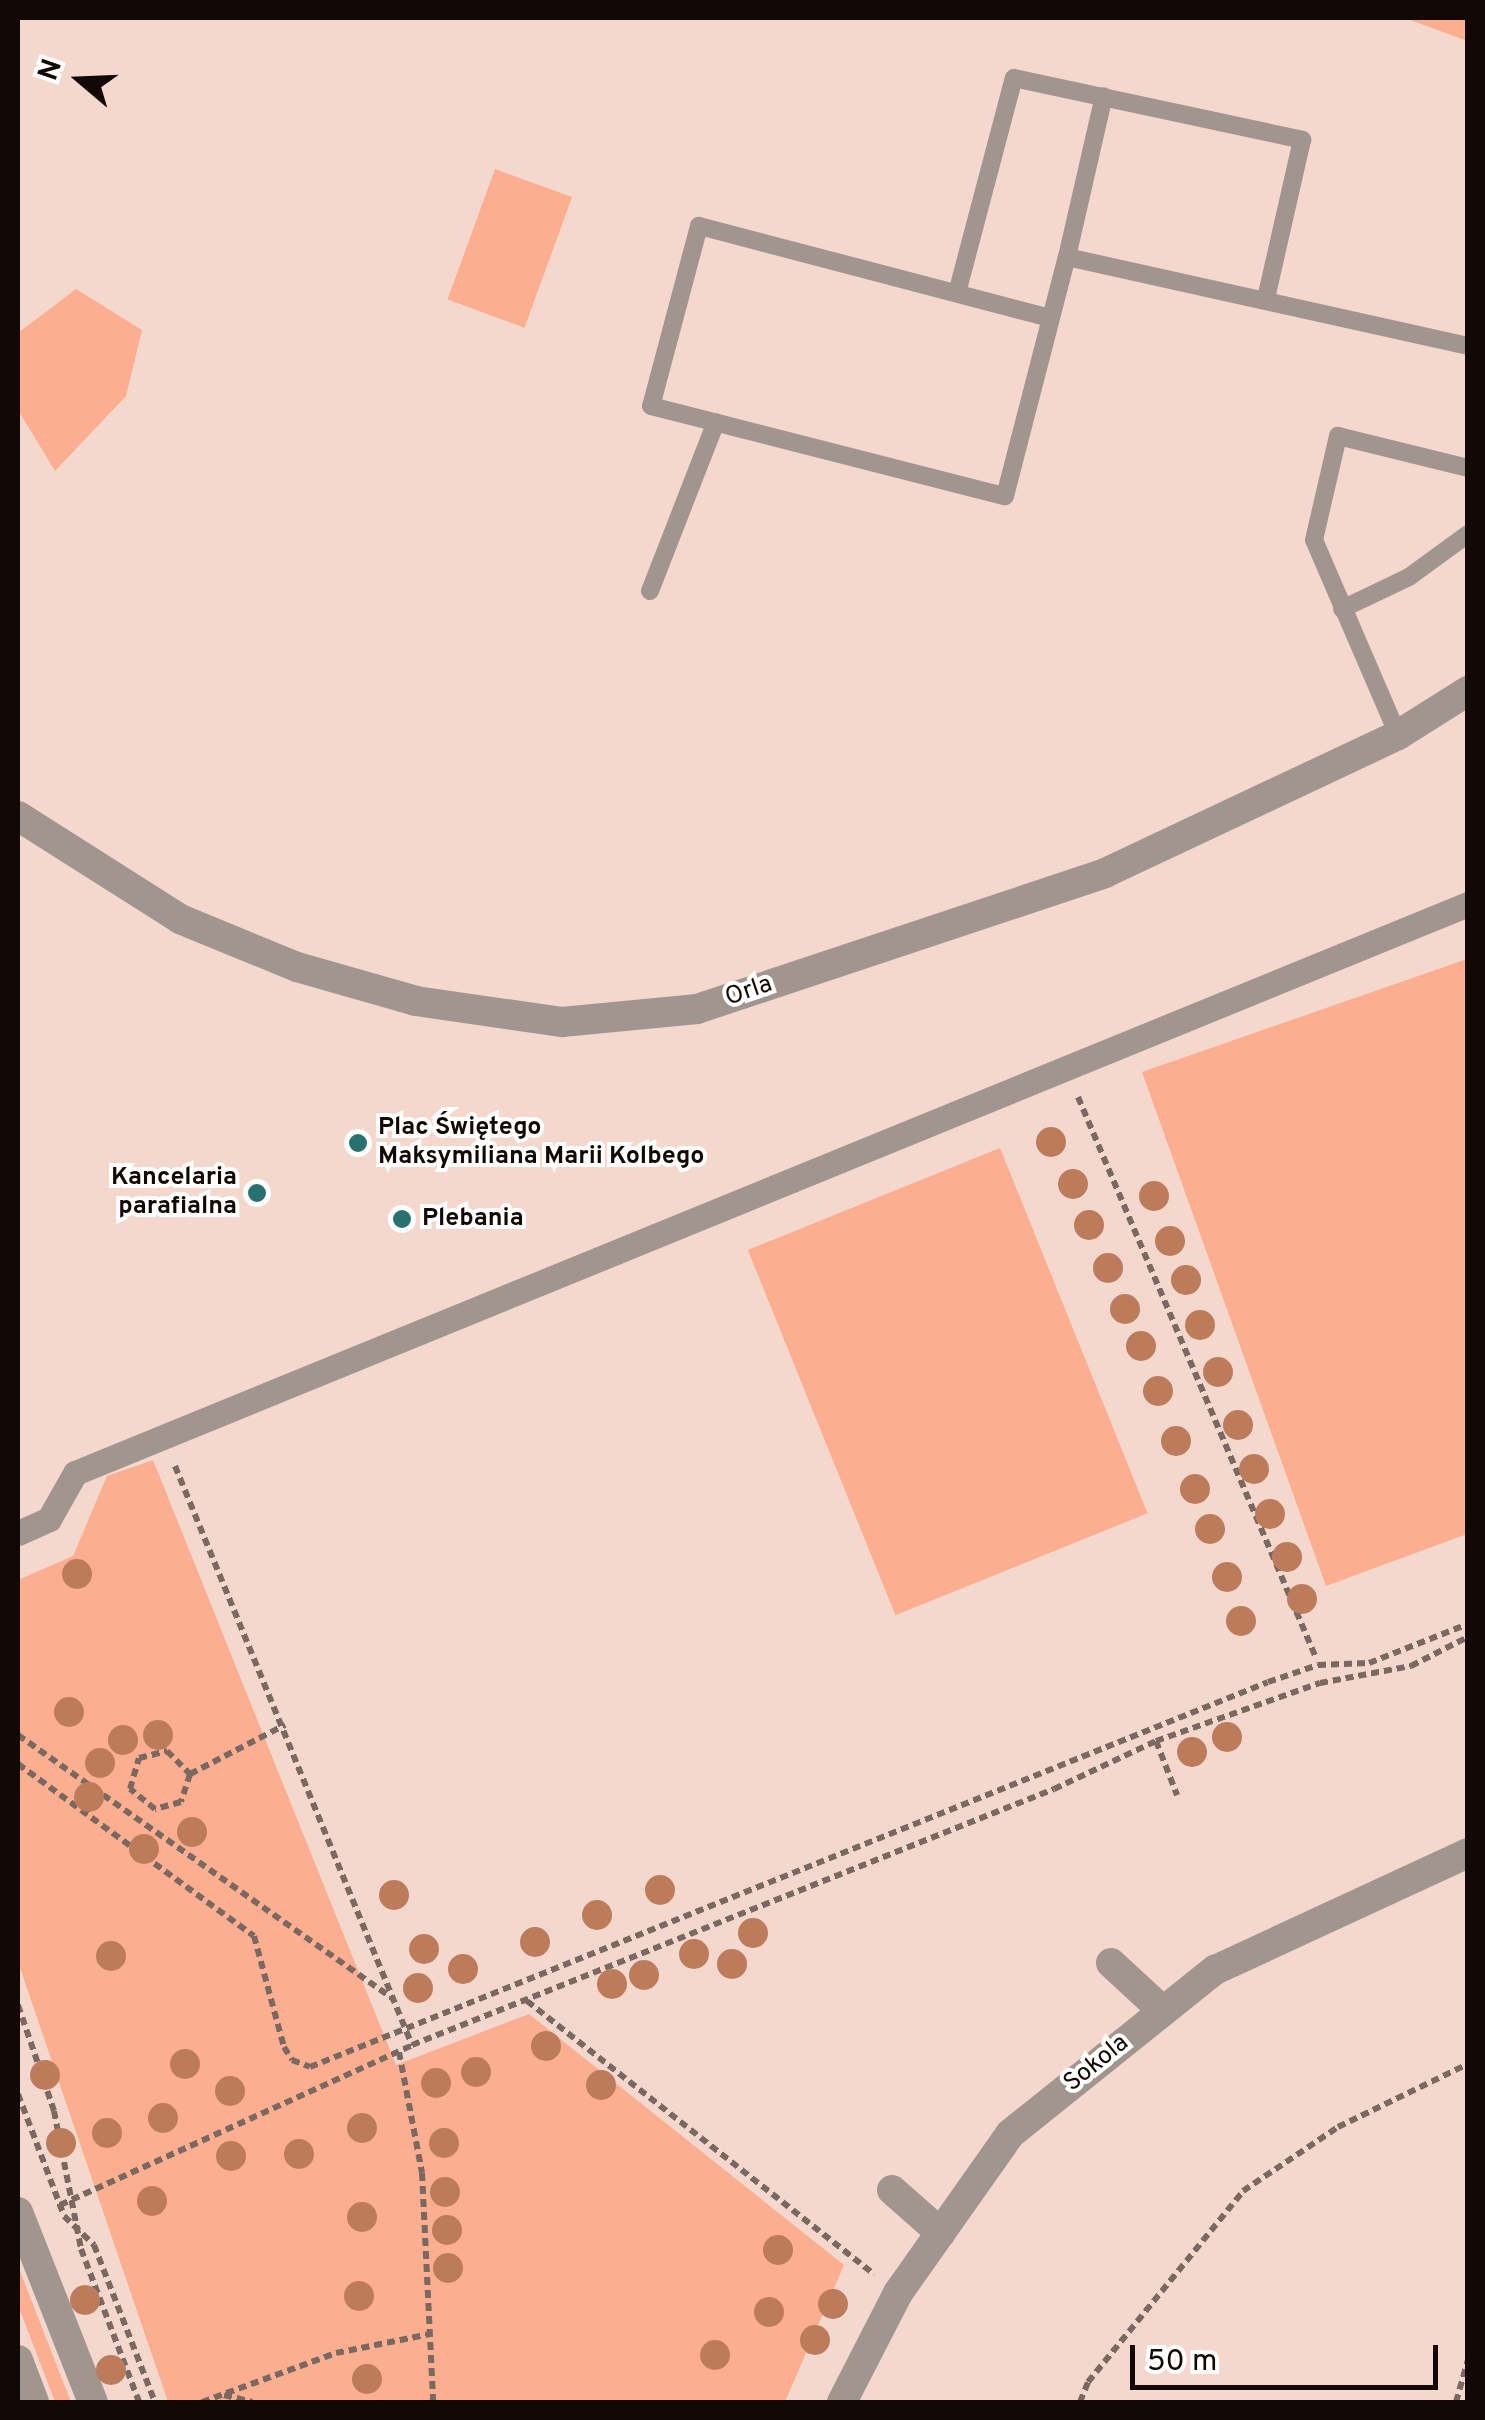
<!DOCTYPE html>
<html>
<head>
<meta charset="utf-8">
<style>
  body { margin:0 }
  #map { position:relative; width:1485px; height:2420px; overflow:hidden; background:#f4d8cd; font-family:Overpass,sans-serif }
  div>[style] { position:absolute }
  [style*='--x'] { left:calc(var(--x)*1px); top:calc(var(--y)*1px); width:calc(var(--w)*1px); rotate:calc(var(--a)*1deg) }
  .green>* { inset:0; background:#fcae90; transform-origin:0 0 }
  .path>* { height:6px; margin-top:-3px; transform-origin:0; background:repeating-linear-gradient(90deg,#7a6861 0 8px,transparent 0 13px) }
  .service>* { height:18px; margin:-9px; padding:0 9px; transform-origin:9px; border-radius:9px; background:#a19590 }
  .pedestrian>* { height:25px; margin:-12.5px; padding:0 12.5px; transform-origin:12.5px; border-radius:12.5px; background:#a19590 }
  .minor>* { height:30px; margin:-15px; padding:0 15px; transform-origin:15px; border-radius:15px; background:#a19590 }
  .trees>* { width:30px; height:30px; margin:-15px; border-radius:50%; background:#bc7c5c }
  .dots>* { width:28px; height:28px; translate:-50% -50%; box-sizing:border-box; border:5px solid #fff; border-radius:50% }
  span { translate:-50% -50%; white-space:nowrap; text-align:center; line-height:1.15; -webkit-text-stroke:8px #fff; paint-order:stroke }
  .street-label { font-size:25px; color:#120906 }
  .poi-label { font-size:25px; color:#120906; font-weight:700 }
  .left { translate:0 -50%; text-align:left }
  .right { translate:-100% -50%; text-align:right }
  .frame { position:absolute; inset:0; border:20px solid #120906; pointer-events:none }
  .north { position:absolute; left:30px; top:30px; width:100px; height:100px; -webkit-text-stroke:8px #fff; paint-order:stroke; rotate:289deg; font-size:28px; font-weight:700; line-height:40px; text-align:center; color:#120906 }
  .north::after { content:''; display:block; margin:auto; width:35px; height:45px; background:#120906; clip-path:polygon(50% 0,100% 100%,50% 72%,0 100%) }
  .scale { position:absolute; left:1130px; top:2345px; width:308px; height:45px; box-sizing:border-box; border:5px solid #120906; border-top:0; padding-left:12px; font-size:30px; line-height:35px; white-space:nowrap; color:#120906; -webkit-text-stroke:8px #fff; paint-order:stroke }
</style>
</head>
<body>
<div id="map">
  <div class="green">
    <div style="clip-path:polygon(1405px 18px,1467px 18px,1467px 41px)"></div>
    <div style="left:495px;top:169px;width:82px;height:139px;rotate:20deg"></div>
    <div style="clip-path:polygon(76px 289px,142px 330px,126px 396px,55px 471px,18px 410px,18px 333px)"></div>
    <div style="clip-path:polygon(1467px 959px,1467px 1534px,1326px 1586px,1142px 1072px)"></div>
    <div style="left:1000px;top:1148px;width:394px;height:272px;rotate:68deg"></div>
    <div style="clip-path:polygon(153px 1460px,396px 2065px,529px 2014px,844px 2265px,785px 2402px,168px 2402px,18px 1962px,18px 1580px,73px 1556px,107px 1476px)"></div>
    <div style="clip-path:polygon(18px 2266px,71px 2402px,55px 2402px,18px 2305px)"></div>
  </div>
  <div class="path">
    <div style="--x:1078;--y:1097;--w:609;--a:67.01"></div>
    <div style="--x:175;--y:1466;--w:626;--a:67.74"></div>
    <div style="--x:18;--y:1735;--w:459;--a:35.1"></div>
    <div style="--x:1156;--y:1741;--w:58;--a:68.7"></div>
    <div style="--x:18;--y:1764;--w:292;--a:36.1"></div>
    <div style="--x:254;--y:1936;--w:115;--a:74.9"></div>
    <div style="--x:284;--y:2047;--w:15;--a:58"></div>
    <div style="--x:292;--y:2060;--w:19;--a:21"></div>
    <div style="--x:310;--y:2067;--w:1032;--a:-21.89"></div>
    <div style="--x:1268;--y:1682;--w:53;--a:-18.8"></div>
    <div style="--x:1318;--y:1665;--w:51;--a:-2.2"></div>
    <div style="--x:1369;--y:1663;--w:106;--a:-21.5"></div>
    <div style="--x:190;--y:1774;--w:29;--a:108"></div>
    <div style="--x:181;--y:1802;--w:27;--a:165"></div>
    <div style="--x:155;--y:1809;--w:32;--a:-141"></div>
    <div style="--x:130;--y:1789;--w:32;--a:-74"></div>
    <div style="--x:139;--y:1758;--w:29;--a:-14"></div>
    <div style="--x:167;--y:1751;--w:33;--a:45"></div>
    <div style="--x:190;--y:1774;--w:107;--a:-27.3"></div>
    <div style="--x:527;--y:2001;--w:442;--a:38.2"></div>
    <div style="--x:18;--y:2005;--w:112;--a:71.2"></div>
    <div style="--x:54;--y:2111;--w:141;--a:78.9"></div>
    <div style="--x:81;--y:2249;--w:164;--a:69.2"></div>
    <div style="--x:399;--y:2052;--w:123;--a:79.2"></div>
    <div style="--x:422;--y:2173;--w:229;--a:87.2"></div>
    <div style="--x:18;--y:2094;--w:130;--a:69.3"></div>
    <div style="--x:64;--y:2216;--w:42;--a:44"></div>
    <div style="--x:94;--y:2245;--w:168;--a:68.8"></div>
    <div style="--x:60;--y:2205;--w:387;--a:-24.4"></div>
    <div style="--x:412;--y:2045;--w:691;--a:-21.74"></div>
    <div style="--x:1054;--y:1789;--w:113;--a:-25.2"></div>
    <div style="--x:1156;--y:1741;--w:174;--a:-19.5"></div>
    <div style="--x:1320;--y:1683;--w:93;--a:-10.6"></div>
    <div style="--x:1411;--y:1666;--w:64;--a:-27"></div>
    <div style="--x:224;--y:2395;--w:29;--a:14"></div>
    <div style="--x:202;--y:2402;--w:143;--a:-20.1"></div>
    <div style="--x:336;--y:2353;--w:96;--a:-11.4"></div>
    <div style="--x:1080;--y:2402;--w:22;--a:-68"></div>
    <div style="--x:1088;--y:2382;--w:246;--a:-50.9"></div>
    <div style="--x:1243;--y:2191;--w:115;--a:-34"></div>
    <div style="--x:1338;--y:2127;--w:144;--a:-25.9"></div>
    <div style="--x:1456;--y:2402;--w:44;--a:-74.1"></div>
  </div>
  <div class="service">
    <div style="--x:1067;--y:257;--w:411;--a:12.5"></div>
    <div style="--x:957;--y:293;--w:222;--a:-75.2"></div>
    <div style="--x:1014;--y:78;--w:295;--a:12.1"></div>
    <div style="--x:1302;--y:140;--w:163;--a:102.8"></div>
    <div style="--x:1050;--y:318;--w:363;--a:-165.3"></div>
    <div style="--x:699;--y:226;--w:186;--a:104.9"></div>
    <div style="--x:651;--y:406;--w:365;--a:14.3"></div>
    <div style="--x:1005;--y:496;--w:247;--a:-75.5"></div>
    <div style="--x:1067;--y:257;--w:165;--a:-77.1"></div>
    <div style="--x:650;--y:591;--w:181;--a:-68.7"></div>
    <div style="--x:1342;--y:609;--w:74;--a:-25.5"></div>
    <div style="--x:1409;--y:577;--w:73;--a:-36.1"></div>
    <div style="--x:1398;--y:735;--w:212;--a:-113.3"></div>
    <div style="--x:1314;--y:540;--w:107;--a:-77"></div>
    <div style="--x:1338;--y:436;--w:134;--a:13.8"></div>
  </div>
  <div class="pedestrian">
    <div style="--x:18;--y:1533;--w:34;--a:-24"></div>
    <div style="--x:49;--y:1519;--w:53;--a:-60.5"></div>
    <div style="--x:75;--y:1473;--w:1505;--a:-22.22"></div>
  </div>
  <div class="minor">
    <div style="--x:18;--y:816;--w:192;--a:32.4"></div>
    <div style="--x:180;--y:919;--w:126;--a:22.3"></div>
    <div style="--x:297;--y:967;--w:124;--a:15.9"></div>
    <div style="--x:416;--y:1001;--w:148;--a:8.2"></div>
    <div style="--x:562;--y:1022;--w:136;--a:-5.5"></div>
    <div style="--x:697;--y:1009;--w:430;--a:-18.4"></div>
    <div style="--x:1105;--y:873;--w:324;--a:-25.2"></div>
    <div style="--x:1398;--y:735;--w:83;--a:-32.2"></div>
    <div style="--x:1111;--y:1963;--w:71;--a:42.7"></div>
    <div style="--x:892;--y:2190;--w:65;--a:41.3"></div>
    <div style="--x:18;--y:2212;--w:204;--a:68.5"></div>
    <div style="--x:18;--y:2360;--w:45;--a:69.1"></div>
    <div style="--x:842;--y:2402;--w:123;--a:-62.8"></div>
    <div style="--x:898;--y:2293;--w:194;--a:-54.8"></div>
    <div style="--x:1010;--y:2134;--w:263;--a:-38.7"></div>
    <div style="--x:1215;--y:1970;--w:279;--a:-24.8"></div>
  </div>
  <div class="trees">
    <div style="left:1051px;top:1142px"></div>
    <div style="left:1073px;top:1184px"></div>
    <div style="left:1154px;top:1196px"></div>
    <div style="left:1089px;top:1225px"></div>
    <div style="left:1170px;top:1241px"></div>
    <div style="left:1108px;top:1268px"></div>
    <div style="left:1186px;top:1280px"></div>
    <div style="left:1125px;top:1309px"></div>
    <div style="left:1200px;top:1325px"></div>
    <div style="left:1141px;top:1346px"></div>
    <div style="left:1218px;top:1372px"></div>
    <div style="left:1158px;top:1391px"></div>
    <div style="left:1238px;top:1425px"></div>
    <div style="left:1176px;top:1441px"></div>
    <div style="left:1254px;top:1469px"></div>
    <div style="left:1195px;top:1489px"></div>
    <div style="left:1270px;top:1514px"></div>
    <div style="left:1210px;top:1529px"></div>
    <div style="left:1287px;top:1557px"></div>
    <div style="left:77px;top:1574px"></div>
    <div style="left:1227px;top:1577px"></div>
    <div style="left:1302px;top:1599px"></div>
    <div style="left:1241px;top:1621px"></div>
    <div style="left:69px;top:1712px"></div>
    <div style="left:158px;top:1735px"></div>
    <div style="left:1227px;top:1737px"></div>
    <div style="left:123px;top:1740px"></div>
    <div style="left:1192px;top:1752px"></div>
    <div style="left:100px;top:1763px"></div>
    <div style="left:89px;top:1797px"></div>
    <div style="left:192px;top:1832px"></div>
    <div style="left:144px;top:1849px"></div>
    <div style="left:660px;top:1890px"></div>
    <div style="left:394px;top:1895px"></div>
    <div style="left:597px;top:1915px"></div>
    <div style="left:753px;top:1933px"></div>
    <div style="left:535px;top:1942px"></div>
    <div style="left:424px;top:1949px"></div>
    <div style="left:694px;top:1954px"></div>
    <div style="left:111px;top:1956px"></div>
    <div style="left:732px;top:1964px"></div>
    <div style="left:463px;top:1969px"></div>
    <div style="left:644px;top:1975px"></div>
    <div style="left:612px;top:1984px"></div>
    <div style="left:418px;top:1988px"></div>
    <div style="left:546px;top:2046px"></div>
    <div style="left:185px;top:2064px"></div>
    <div style="left:476px;top:2072px"></div>
    <div style="left:45px;top:2075px"></div>
    <div style="left:436px;top:2083px"></div>
    <div style="left:601px;top:2085px"></div>
    <div style="left:230px;top:2091px"></div>
    <div style="left:163px;top:2118px"></div>
    <div style="left:362px;top:2128px"></div>
    <div style="left:107px;top:2133px"></div>
    <div style="left:61px;top:2143px"></div>
    <div style="left:444px;top:2143px"></div>
    <div style="left:299px;top:2154px"></div>
    <div style="left:231px;top:2156px"></div>
    <div style="left:445px;top:2192px"></div>
    <div style="left:152px;top:2201px"></div>
    <div style="left:362px;top:2217px"></div>
    <div style="left:447px;top:2230px"></div>
    <div style="left:778px;top:2250px"></div>
    <div style="left:448px;top:2268px"></div>
    <div style="left:359px;top:2296px"></div>
    <div style="left:85px;top:2300px"></div>
    <div style="left:833px;top:2304px"></div>
    <div style="left:769px;top:2312px"></div>
    <div style="left:815px;top:2340px"></div>
    <div style="left:715px;top:2355px"></div>
    <div style="left:111px;top:2370px"></div>
    <div style="left:367px;top:2379px"></div>
  </div>
  <div class="dots">
    <div style="left:358px;top:1143px;background:#27716e"></div>
    <div style="left:257px;top:1193px;background:#27716e"></div>
    <div style="left:402px;top:1219px;background:#27716e"></div>
  </div>
  <div class="street-label">
    <span style="left:749px;top:992px;rotate:-19deg">Orla</span>
    <span style="left:1097px;top:2064px;rotate:-39deg">Sokola</span>
  </div>
  <div class="poi-label">
    <span class="left" style="left:378px;top:1143px">Plac Świętego<br>Maksymiliana Marii Kolbego</span>
    <span class="right" style="left:237px;top:1193px">Kancelaria<br>parafialna</span>
    <span class="left" style="left:422px;top:1219px">Plebania</span>
  </div>
  <div class="frame"></div>
  <div class="north">N</div>
  <div class="scale">50 m</div>
</div>
</body>
</html>
